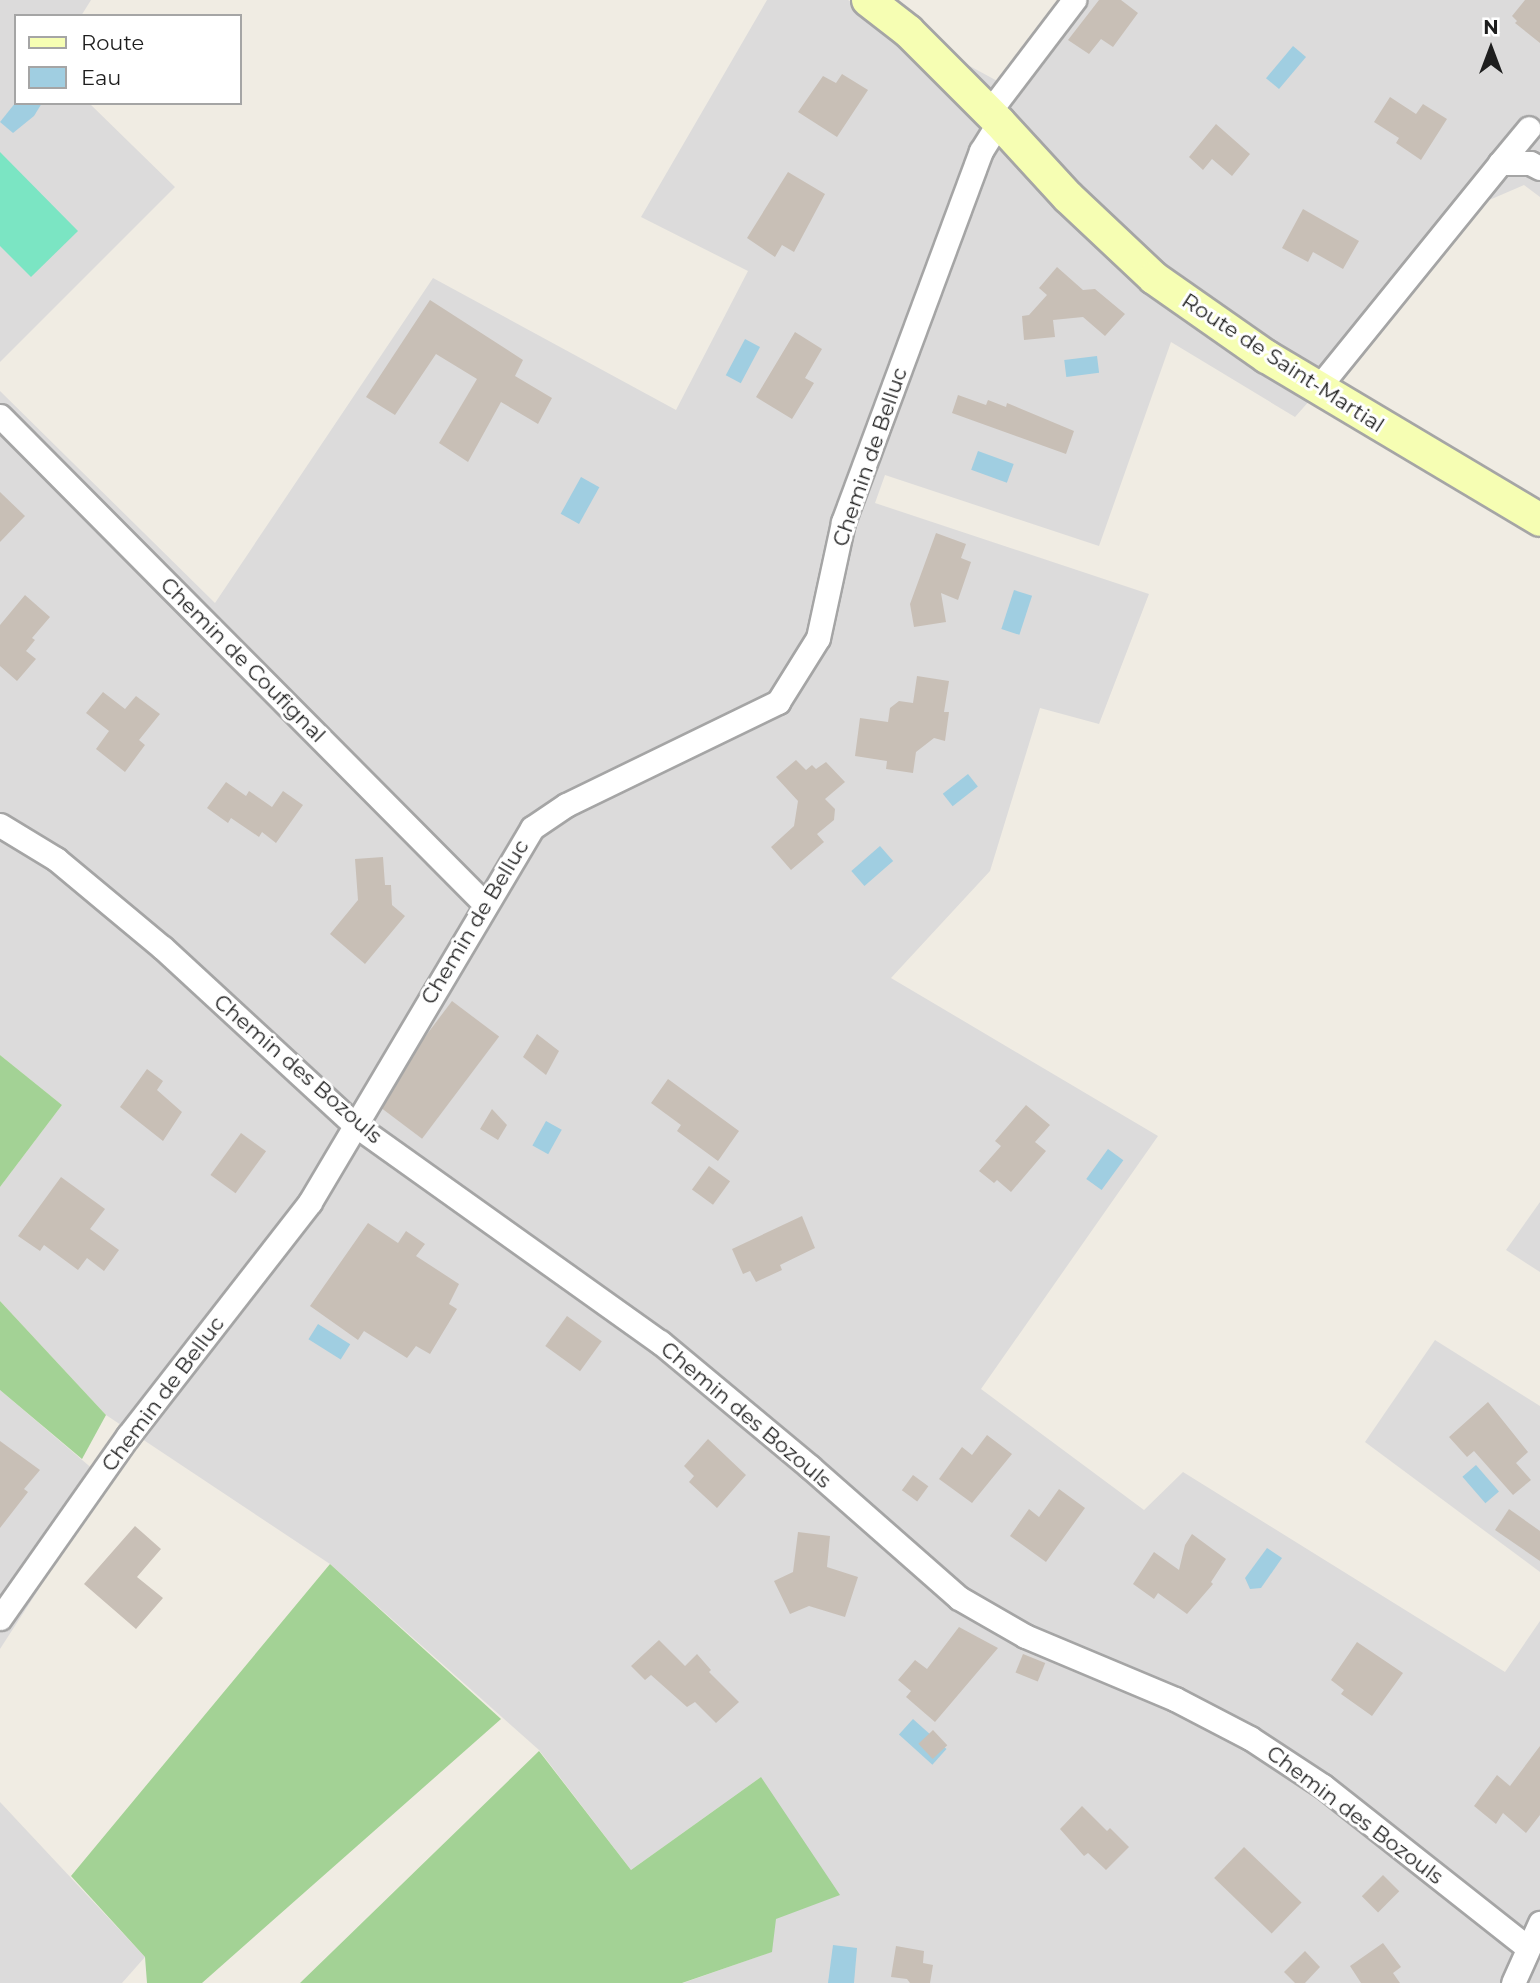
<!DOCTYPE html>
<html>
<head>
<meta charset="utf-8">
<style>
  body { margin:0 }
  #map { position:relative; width:1540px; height:1983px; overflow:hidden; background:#f0ece3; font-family:Montserrat,sans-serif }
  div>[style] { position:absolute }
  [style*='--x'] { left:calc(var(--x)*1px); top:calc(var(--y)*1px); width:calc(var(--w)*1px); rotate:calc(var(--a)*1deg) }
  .residential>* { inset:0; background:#dcdbdb }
  .forest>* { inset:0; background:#a3d295 }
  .pitch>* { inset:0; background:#7be5c3 }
  .water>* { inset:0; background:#a0cee1; transform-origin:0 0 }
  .building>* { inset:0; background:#c8bfb6; transform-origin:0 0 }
  .roads { filter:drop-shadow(2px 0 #a5a5a5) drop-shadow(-2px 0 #a5a5a5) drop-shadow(0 2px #a5a5a5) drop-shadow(0 -2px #a5a5a5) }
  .minor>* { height:23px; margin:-11.5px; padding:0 11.5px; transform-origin:11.5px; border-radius:11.5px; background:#fff }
  .secondary>* { height:32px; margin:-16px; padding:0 16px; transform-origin:16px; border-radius:16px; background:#f6feb3 }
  span { translate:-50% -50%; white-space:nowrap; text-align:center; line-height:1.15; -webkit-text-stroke:6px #fff; paint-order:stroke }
  .street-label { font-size:21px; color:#1e1e1e }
  .legend { position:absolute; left:14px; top:14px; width:228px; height:91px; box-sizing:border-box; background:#fff; border:2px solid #a5a5a5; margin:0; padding:9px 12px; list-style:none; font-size:21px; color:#1e1e1e }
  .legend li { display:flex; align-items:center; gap:14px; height:35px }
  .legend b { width:35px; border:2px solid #a5a5a5 }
  .north { position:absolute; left:1456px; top:14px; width:70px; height:70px; -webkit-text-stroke:5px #fff; paint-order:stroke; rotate:0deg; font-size:19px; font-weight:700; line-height:28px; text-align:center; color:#1e1e1e }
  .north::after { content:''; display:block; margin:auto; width:24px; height:32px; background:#1e1e1e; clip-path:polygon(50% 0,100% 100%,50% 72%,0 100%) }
</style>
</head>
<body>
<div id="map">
  <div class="residential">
    <div style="clip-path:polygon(0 0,91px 0,81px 16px,16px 16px,16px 103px,89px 103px,175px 187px,0 362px)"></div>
    <div style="clip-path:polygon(767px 0,848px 0,1001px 83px,1063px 0,1540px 0,1540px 197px,1524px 185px,1487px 201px,1295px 417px,1171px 342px,1099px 546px,885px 475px,875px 503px,1149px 594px,1099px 724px,1040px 708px,990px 871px,891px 978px,1158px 1136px,981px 1389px,1144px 1510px,1183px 1472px,1505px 1672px,1540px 1621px,1540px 1983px,683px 1983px,771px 1952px,761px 1777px,631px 1870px,539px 1750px,330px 1564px,106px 1415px,0 1301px,0 1187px,62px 1105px,0 1055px,0 391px,215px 603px,433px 278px,676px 410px,748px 271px,641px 217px)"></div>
    <div style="clip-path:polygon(1540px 1202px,1540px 1272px,1506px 1250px)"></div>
    <div style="clip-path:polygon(1435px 1340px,1540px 1406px,1540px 1572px,1365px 1442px)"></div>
    <div style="clip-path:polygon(0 1390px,108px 1482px,0 1649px)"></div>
    <div style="clip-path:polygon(0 1802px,145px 1957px,122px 1983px,0 1983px)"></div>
  </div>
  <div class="forest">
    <div style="clip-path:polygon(0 1055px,62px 1105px,0 1187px)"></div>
    <div style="clip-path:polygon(0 1301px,106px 1415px,82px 1459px,0 1390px)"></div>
    <div style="clip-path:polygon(330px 1564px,501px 1719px,202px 1983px,147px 1983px,145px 1957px,71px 1876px)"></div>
    <div style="clip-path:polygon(539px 1751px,631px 1870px,761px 1777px,840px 1895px,776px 1919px,772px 1952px,682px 1983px,300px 1983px)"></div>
  </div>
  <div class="pitch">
    <div style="clip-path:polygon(0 152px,78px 231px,31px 277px,0 246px)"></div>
  </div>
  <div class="water">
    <div style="left:1293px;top:46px;width:17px;height:42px;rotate:40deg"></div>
    <div style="clip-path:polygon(16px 102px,42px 103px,34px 116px,13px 133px,0 122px)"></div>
    <div style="left:745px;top:339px;width:17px;height:41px;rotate:28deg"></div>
    <div style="left:1097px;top:356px;width:17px;height:33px;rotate:83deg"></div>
    <div style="left:978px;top:451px;width:38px;height:20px;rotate:20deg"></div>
    <div style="left:581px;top:477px;width:21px;height:42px;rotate:29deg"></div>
    <div style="left:1014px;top:590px;width:19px;height:41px;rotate:18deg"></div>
    <div style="left:968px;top:774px;width:16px;height:32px;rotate:52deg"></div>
    <div style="left:880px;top:846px;width:20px;height:38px;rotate:49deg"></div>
    <div style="left:546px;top:1121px;width:18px;height:28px;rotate:29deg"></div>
    <div style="left:1108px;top:1149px;width:19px;height:37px;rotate:36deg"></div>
    <div style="left:318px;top:1324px;width:38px;height:18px;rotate:32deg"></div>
    <div style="left:1476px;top:1465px;width:35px;height:18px;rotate:49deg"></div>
    <div style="clip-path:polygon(1267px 1548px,1282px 1558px,1261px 1588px,1250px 1589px,1245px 1578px)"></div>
    <div style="left:913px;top:1719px;width:45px;height:21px;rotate:42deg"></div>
    <div style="clip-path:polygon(833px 1945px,857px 1948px,854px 1983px,828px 1983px)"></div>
  </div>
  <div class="building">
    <div style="clip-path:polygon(1099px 0,1121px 0,1138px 13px,1113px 47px,1101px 39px,1089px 54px,1068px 40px)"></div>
    <div style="clip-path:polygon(1525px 0,1540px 0,1540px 43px,1515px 23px,1517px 21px,1512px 16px)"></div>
    <div style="clip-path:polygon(842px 74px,868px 90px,837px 137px,798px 112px,823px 76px,836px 83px)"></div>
    <div style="clip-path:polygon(1390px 97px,1416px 114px,1423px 104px,1447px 119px,1421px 160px,1396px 143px,1399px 138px,1374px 122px)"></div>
    <div style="clip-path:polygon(1216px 124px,1250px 154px,1232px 176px,1212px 159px,1203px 170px,1189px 157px)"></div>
    <div style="clip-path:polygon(788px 172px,825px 194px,794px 252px,782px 245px,775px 257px,747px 238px)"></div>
    <div style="clip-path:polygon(1303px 209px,1359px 241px,1343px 269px,1313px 252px,1308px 262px,1282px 248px)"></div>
    <div style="clip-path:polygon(1057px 267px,1083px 290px,1095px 289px,1125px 314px,1105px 336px,1083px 317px,1053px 320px,1055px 337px,1024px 340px,1022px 316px,1029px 315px,1047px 295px,1039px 288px)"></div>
    <div style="clip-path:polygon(430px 300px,523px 360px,515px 376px,552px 398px,538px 424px,501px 402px,468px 462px,439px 443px,477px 379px,436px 354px,395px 415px,366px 397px)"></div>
    <div style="clip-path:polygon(795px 332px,822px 349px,805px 378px,814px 383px,792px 419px,756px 397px)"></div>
    <div style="clip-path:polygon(958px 395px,986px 405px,988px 400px,1006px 407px,1007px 403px,1074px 431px,1066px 454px,952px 413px)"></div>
    <div style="clip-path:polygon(0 492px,25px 516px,0 542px)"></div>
    <div style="clip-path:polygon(936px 533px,966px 544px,961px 558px,971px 562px,958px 600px,941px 593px,946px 622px,914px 627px,910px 604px)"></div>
    <div style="clip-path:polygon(25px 595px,50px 617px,32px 638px,35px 640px,26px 651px,36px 659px,17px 681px,0 666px,0 625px)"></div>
    <div style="clip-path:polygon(917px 676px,949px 681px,944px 712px,949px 712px,945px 741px,934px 738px,916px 752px,913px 773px,886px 769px,887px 761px,855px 756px,860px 718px,888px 722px,890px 708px,899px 701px,913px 703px)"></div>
    <div style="clip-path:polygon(103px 692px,125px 709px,136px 696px,160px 714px,139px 740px,145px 745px,125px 772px,96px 749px,109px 731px,86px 713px)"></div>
    <div style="clip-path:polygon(796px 760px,806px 770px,812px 765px,816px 769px,826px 762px,845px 782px,825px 799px,835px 809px,834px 820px,817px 834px,824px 842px,791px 870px,771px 847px,794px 826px,798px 801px,776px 777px)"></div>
    <div style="clip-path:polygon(226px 782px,246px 796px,249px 791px,272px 807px,283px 791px,303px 805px,276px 843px,262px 832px,259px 837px,231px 818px,228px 823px,207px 808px)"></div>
    <div style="clip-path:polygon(383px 857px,385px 885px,391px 885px,392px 905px,405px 916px,365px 964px,330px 934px,358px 900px,355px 859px)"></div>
    <div style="left:452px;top:1001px;width:59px;height:128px;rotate:37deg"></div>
    <div style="clip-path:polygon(537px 1034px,559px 1051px,546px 1075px,523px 1057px)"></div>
    <div style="clip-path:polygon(147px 1069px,163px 1081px,157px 1090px,182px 1112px,163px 1141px,120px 1107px)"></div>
    <div style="clip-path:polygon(668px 1079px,739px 1131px,718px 1161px,677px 1131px,681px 1125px,651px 1103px)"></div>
    <div style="clip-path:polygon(1026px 1105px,1050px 1125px,1035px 1142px,1046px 1151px,1011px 1192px,997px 1180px,994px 1183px,979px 1171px,1001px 1146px,995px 1141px)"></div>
    <div style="clip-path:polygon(492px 1109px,507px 1125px,498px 1140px,480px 1129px)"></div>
    <div style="left:241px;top:1133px;width:31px;height:52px;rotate:36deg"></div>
    <div style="left:709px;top:1166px;width:26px;height:29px;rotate:36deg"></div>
    <div style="clip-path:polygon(61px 1177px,105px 1209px,90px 1229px,119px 1250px,104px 1271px,87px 1258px,78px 1270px,44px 1245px,40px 1251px,18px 1236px)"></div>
    <div style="clip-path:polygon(802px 1216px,815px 1248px,780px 1265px,782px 1270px,756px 1282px,750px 1271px,743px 1274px,732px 1249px)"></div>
    <div style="clip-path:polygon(368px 1223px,398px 1243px,406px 1231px,425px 1244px,416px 1256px,459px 1284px,449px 1304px,457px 1309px,430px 1354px,416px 1346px,407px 1358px,364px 1331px,358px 1340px,310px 1306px)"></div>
    <div style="left:567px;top:1316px;width:43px;height:37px;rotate:36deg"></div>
    <div style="clip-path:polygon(1488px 1402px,1528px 1452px,1516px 1463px,1531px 1480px,1513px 1495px,1474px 1451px,1467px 1457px,1449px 1437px)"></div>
    <div style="clip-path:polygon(987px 1435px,1012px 1454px,972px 1503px,939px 1479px,962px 1447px,972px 1455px)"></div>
    <div style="clip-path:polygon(708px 1439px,746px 1475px,717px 1508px,689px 1482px,694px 1476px,684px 1466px)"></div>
    <div style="clip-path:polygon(0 1441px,40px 1470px,24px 1489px,28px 1492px,0 1528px)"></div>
    <div style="left:913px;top:1475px;width:19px;height:19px;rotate:36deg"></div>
    <div style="clip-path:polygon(1059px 1489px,1085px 1508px,1046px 1562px,1010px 1536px,1029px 1509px,1039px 1517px)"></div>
    <div style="clip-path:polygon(1509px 1509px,1540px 1531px,1540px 1561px,1495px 1530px)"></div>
    <div style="clip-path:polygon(135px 1526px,161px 1549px,137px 1577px,163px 1598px,136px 1629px,84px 1584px)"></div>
    <div style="clip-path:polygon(798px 1532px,830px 1536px,827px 1567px,858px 1577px,845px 1617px,809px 1606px,790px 1614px,774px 1581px,793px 1572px)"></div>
    <div style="clip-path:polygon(1192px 1534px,1226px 1559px,1211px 1582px,1213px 1584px,1187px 1614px,1158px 1593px,1154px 1599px,1133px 1584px,1154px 1552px,1179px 1570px,1185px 1545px)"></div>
    <div style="clip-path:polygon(959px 1627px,998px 1648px,935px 1722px,906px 1697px,911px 1691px,898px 1680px,915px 1660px,927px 1669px)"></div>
    <div style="clip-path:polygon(659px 1640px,685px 1666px,697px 1654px,711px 1670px,709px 1672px,739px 1702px,716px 1723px,695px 1702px,687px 1707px,651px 1675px,645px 1680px,631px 1666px)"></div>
    <div style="clip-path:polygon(1357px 1642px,1403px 1673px,1372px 1716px,1341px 1694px,1344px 1690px,1331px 1680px)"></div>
    <div style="left:1023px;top:1654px;width:24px;height:20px;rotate:22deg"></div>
    <div style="left:933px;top:1730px;width:21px;height:20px;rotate:47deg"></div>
    <div style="clip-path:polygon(1540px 1746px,1540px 1815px,1526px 1833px,1503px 1813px,1496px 1824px,1474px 1806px,1497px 1775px,1510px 1786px)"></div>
    <div style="clip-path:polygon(1082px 1806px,1107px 1831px,1110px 1828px,1129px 1847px,1106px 1870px,1088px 1853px,1084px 1856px,1060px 1829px)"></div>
    <div style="left:1244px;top:1847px;width:80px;height:43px;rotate:44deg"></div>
    <div style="left:1383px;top:1875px;width:23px;height:30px;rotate:45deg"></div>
    <div style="clip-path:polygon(1383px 1943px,1401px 1967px,1393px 1973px,1400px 1983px,1361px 1983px,1350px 1966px)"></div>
    <div style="clip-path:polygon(896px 1946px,924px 1951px,923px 1963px,933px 1965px,930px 1983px,910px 1983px,907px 1979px,891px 1977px)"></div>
    <div style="clip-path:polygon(1305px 1951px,1320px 1967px,1305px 1983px,1295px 1983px,1284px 1972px)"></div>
  </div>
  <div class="roads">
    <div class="minor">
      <div style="--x:989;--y:112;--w:141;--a:-52.8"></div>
      <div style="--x:1500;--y:163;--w:45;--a:-50.4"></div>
      <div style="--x:1318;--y:388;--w:289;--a:-51"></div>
      <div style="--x:1500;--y:163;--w:30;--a:0"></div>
      <div style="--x:1530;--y:163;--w:11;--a:27"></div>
      <div style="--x:0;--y:416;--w:688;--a:45.18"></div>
      <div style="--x:0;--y:825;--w:66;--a:31.3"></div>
      <div style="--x:56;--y:859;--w:139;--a:39.8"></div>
      <div style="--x:163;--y:948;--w:260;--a:42.7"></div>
      <div style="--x:354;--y:1124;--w:376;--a:35.5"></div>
      <div style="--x:660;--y:1342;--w:195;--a:39.8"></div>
      <div style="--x:810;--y:1467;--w:198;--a:41.3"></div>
      <div style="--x:959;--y:1598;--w:76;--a:29.9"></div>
      <div style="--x:1025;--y:1636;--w:163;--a:22.8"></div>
      <div style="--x:1175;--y:1699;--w:85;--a:27.5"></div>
      <div style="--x:1250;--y:1738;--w:87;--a:33.3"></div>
      <div style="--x:1323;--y:1786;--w:261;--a:38.3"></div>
      <div style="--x:0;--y:1618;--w:223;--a:-54.9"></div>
      <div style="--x:128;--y:1436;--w:296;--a:-52.1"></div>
      <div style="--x:310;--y:1202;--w:435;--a:-59.3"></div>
      <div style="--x:532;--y:828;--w:41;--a:-34.1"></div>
      <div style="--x:566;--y:805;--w:236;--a:-25.9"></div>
      <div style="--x:778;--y:702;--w:75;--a:-58"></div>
      <div style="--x:818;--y:638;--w:119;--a:-77.8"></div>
      <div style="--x:843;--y:522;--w:396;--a:-69.6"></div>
      <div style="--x:981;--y:151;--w:34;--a:-58"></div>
      <div style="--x:1513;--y:1983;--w:66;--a:-65.8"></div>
    </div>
    <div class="secondary">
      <div style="--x:868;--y:0;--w:51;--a:37.8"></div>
      <div style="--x:908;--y:31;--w:129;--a:45"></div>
      <div style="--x:999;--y:122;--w:102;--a:47.4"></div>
      <div style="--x:1068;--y:197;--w:118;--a:43.3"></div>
      <div style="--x:1154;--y:278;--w:138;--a:35"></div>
      <div style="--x:1267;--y:357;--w:318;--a:30.8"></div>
    </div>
  </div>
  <div class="street-label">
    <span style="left:1283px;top:363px;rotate:33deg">Route de Saint-Martial</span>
    <span style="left:870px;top:457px;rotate:-71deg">Chemin de Belluc</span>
    <span style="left:243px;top:660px;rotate:45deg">Chemin de Coufignal</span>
    <span style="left:475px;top:922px;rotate:-59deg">Chemin de Belluc</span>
    <span style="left:298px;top:1069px;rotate:41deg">Chemin des Bozouls</span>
    <span style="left:163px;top:1394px;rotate:-53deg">Chemin de Belluc</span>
    <span style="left:746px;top:1415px;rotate:40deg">Chemin des Bozouls</span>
    <span style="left:1355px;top:1815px;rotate:37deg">Chemin des Bozouls</span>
  </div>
  <ul class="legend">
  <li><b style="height:9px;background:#f6feb3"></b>Route</li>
  <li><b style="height:19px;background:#a0cee1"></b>Eau</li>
  </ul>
  <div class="north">N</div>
</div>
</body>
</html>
